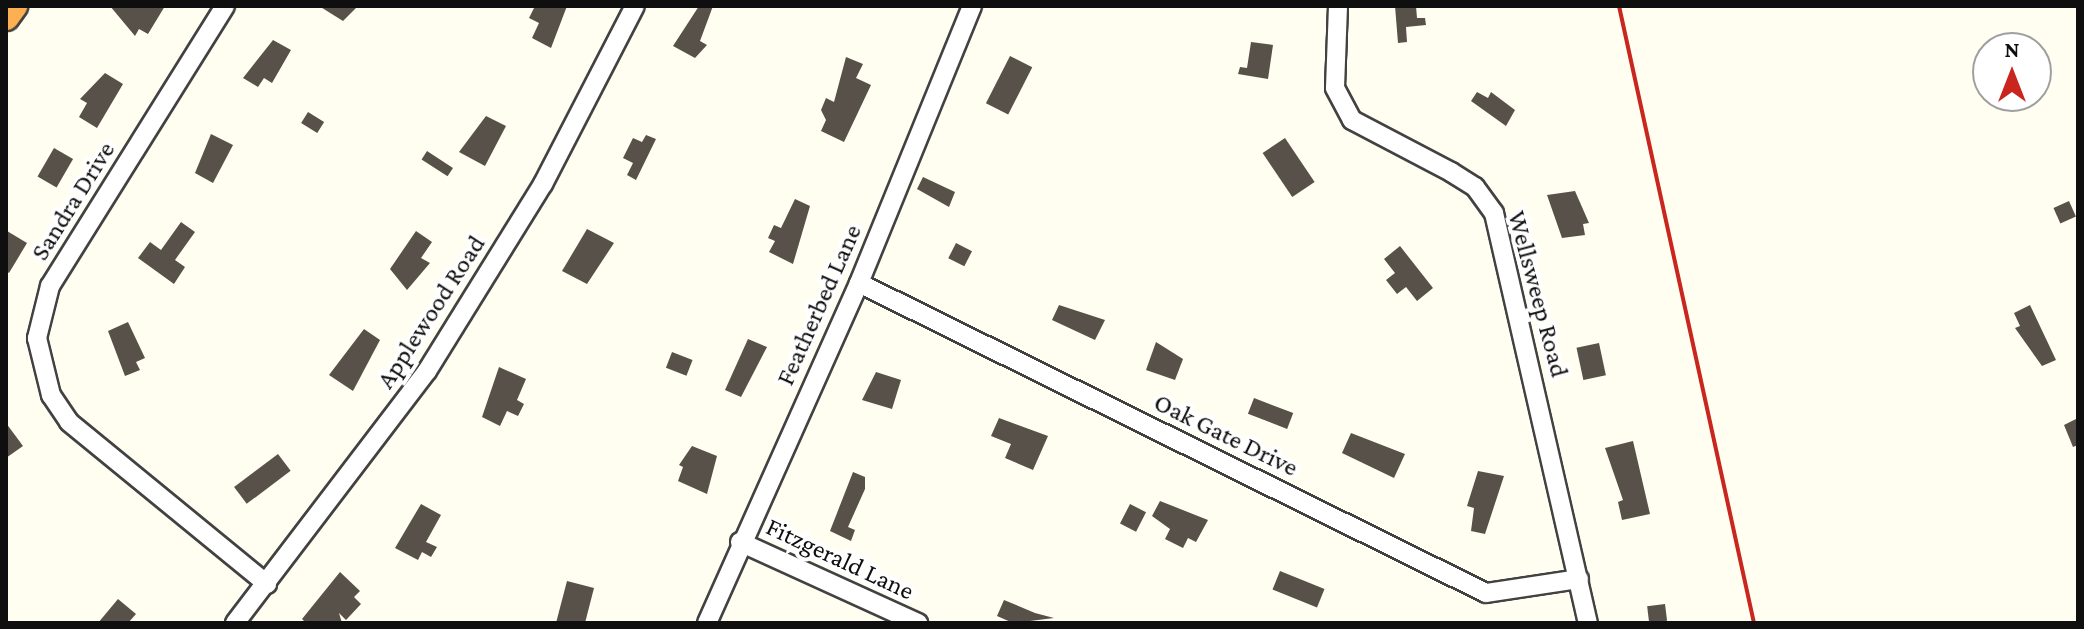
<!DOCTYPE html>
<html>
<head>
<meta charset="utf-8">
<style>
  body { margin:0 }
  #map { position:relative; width:2084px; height:629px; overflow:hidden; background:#fffef1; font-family:"Crimson Pro",serif }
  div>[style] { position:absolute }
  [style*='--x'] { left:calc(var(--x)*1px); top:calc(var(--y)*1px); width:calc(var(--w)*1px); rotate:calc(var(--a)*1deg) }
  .building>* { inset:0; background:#58514a; transform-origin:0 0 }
  .roads { filter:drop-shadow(2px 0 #424242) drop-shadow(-2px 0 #424242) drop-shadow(0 2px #424242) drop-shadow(0 -2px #424242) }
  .minor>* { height:18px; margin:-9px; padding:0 9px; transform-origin:9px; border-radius:9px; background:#fff }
  .highway>* { height:26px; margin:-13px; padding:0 13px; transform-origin:13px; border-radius:13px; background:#fcb051 }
  .rail>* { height:4px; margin:-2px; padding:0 2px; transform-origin:2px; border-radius:2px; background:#c8261e }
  span { translate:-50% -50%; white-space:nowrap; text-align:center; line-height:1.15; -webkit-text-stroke:8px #fff; paint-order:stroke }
  .street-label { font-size:26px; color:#0f0f0f }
  .frame { position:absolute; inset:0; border:8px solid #0f0f0f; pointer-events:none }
  .north { position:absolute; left:1972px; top:32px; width:80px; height:80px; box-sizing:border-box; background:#fff; border:2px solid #9f9f9f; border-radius:50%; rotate:0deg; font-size:22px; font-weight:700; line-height:32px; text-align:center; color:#0f0f0f }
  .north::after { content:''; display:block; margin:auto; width:28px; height:36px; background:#c8261e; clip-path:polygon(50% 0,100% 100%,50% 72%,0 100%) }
</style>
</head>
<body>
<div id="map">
  <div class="building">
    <div style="clip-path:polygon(110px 6px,126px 8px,165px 6px,148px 34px,139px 29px,135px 36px)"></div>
    <div style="clip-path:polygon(319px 6px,358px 6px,343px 21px)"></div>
    <div style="clip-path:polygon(535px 6px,567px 6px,551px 48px,532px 38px,539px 23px,529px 18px)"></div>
    <div style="clip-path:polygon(699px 6px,713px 6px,700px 41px,707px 45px,695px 58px,673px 46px)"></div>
    <div style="clip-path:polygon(1395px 6px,1416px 6px,1417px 18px,1425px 18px,1426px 25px,1406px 27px,1407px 42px,1398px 43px)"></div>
    <div style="clip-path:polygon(273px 40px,291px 50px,272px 83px,264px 78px,258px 87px,243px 78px)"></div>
    <div style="clip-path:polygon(1251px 42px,1273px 45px,1268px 79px,1238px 74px,1240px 67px,1247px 68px)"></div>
    <div style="left:1010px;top:56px;width:25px;height:53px;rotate:27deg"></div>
    <div style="clip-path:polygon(846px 57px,863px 64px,856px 78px,871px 85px,844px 142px,821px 131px,826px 120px,821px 110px,826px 98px,834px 102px)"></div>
    <div style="clip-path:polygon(105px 73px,123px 84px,97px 128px,79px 117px,87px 103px,80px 99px)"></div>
    <div style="clip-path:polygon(1477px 92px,1488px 98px,1491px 92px,1515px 110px,1506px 126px,1471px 101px)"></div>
    <div style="left:308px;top:112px;width:19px;height:13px;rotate:32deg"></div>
    <div style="clip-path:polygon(486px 116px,506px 126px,485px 166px,459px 152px)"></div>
    <div style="clip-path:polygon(211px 134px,233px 145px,213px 183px,195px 173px)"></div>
    <div style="clip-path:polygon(646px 135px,656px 139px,636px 180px,627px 175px,633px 163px,623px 158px,633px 138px,642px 142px)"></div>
    <div style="left:1285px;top:138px;width:53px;height:27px;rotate:56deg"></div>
    <div style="left:54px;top:148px;width:22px;height:33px;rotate:30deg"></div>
    <div style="left:427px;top:151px;width:31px;height:10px;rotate:33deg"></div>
    <div style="clip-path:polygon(923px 177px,955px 192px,949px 207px,917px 189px)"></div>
    <div style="clip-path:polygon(1575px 191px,1589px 223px,1583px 224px,1585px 235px,1562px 238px,1547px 195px)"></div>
    <div style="clip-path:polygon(795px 199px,810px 206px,793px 264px,769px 252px,775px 241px,768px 238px,774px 225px,781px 228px)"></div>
    <div style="left:2069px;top:201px;width:17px;height:17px;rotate:66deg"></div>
    <div style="clip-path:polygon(181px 222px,195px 232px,175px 260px,185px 267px,174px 284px,138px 258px,150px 242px,161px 250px)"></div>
    <div style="clip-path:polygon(587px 229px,614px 243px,587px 284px,562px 271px)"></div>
    <div style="clip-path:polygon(7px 231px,27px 243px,9px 273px,6px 271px)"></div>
    <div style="clip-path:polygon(416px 231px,432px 242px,421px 258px,430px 263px,407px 290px,390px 269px)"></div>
    <div style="left:956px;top:243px;width:18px;height:17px;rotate:27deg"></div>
    <div style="clip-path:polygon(1400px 246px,1433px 288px,1417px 301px,1406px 287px,1397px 294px,1386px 280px,1395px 273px,1384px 259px)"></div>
    <div style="clip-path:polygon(1059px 305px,1105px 320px,1095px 340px,1052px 320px)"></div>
    <div style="clip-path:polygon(2030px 305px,2056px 360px,2042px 366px,2015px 328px,2020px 326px,2014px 313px)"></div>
    <div style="clip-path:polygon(128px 322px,145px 358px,136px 362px,140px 370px,125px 376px,108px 331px)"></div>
    <div style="clip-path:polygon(364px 329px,380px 340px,353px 391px,329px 375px)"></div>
    <div style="clip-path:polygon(748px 339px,767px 347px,741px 397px,725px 390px)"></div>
    <div style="clip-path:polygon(1156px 342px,1183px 359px,1175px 380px,1146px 370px)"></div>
    <div style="left:1599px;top:343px;width:33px;height:23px;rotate:78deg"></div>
    <div style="left:672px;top:352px;width:22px;height:17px;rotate:21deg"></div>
    <div style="clip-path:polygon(499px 367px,526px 379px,517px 400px,524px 404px,518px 416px,507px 411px,500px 426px,482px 417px)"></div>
    <div style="clip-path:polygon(876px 372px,901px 380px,892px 409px,862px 400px)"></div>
    <div style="left:1254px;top:398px;width:42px;height:17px;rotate:21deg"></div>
    <div style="clip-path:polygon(999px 418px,1048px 436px,1033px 470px,1005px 458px,1011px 444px,991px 436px)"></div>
    <div style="clip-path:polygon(2078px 418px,2078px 445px,2073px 447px,2064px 425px)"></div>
    <div style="clip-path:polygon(6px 423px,23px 446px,6px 458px)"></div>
    <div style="clip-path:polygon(1351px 433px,1405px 454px,1394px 478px,1342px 453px)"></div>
    <div style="clip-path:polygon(1633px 441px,1650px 514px,1622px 520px,1618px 502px,1623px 500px,1605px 448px)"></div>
    <div style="clip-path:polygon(692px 446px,717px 456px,707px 494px,678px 481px,683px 467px,679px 465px)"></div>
    <div style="left:278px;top:454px;width:21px;height:55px;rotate:53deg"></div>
    <div style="clip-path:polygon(1478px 471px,1504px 476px,1485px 534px,1471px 531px,1474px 508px,1467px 506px)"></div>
    <div style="clip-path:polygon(853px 472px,865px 477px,865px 489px,848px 527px,855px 530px,851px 541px,830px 531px)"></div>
    <div style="clip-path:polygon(1160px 501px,1208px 520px,1196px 542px,1188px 538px,1183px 548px,1165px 539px,1170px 529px,1152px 516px)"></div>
    <div style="clip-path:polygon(421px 504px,441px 515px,426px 542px,437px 547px,431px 557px,422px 552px,418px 560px,395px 548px)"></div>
    <div style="left:1130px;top:504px;width:18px;height:22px;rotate:27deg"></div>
    <div style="left:1280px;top:571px;width:48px;height:20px;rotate:22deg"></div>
    <div style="clip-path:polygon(340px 572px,360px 591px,354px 597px,361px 604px,346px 620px,339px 613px,342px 623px,306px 623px,302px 619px)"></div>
    <div style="clip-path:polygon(567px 581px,594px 588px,585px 623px,556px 623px)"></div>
    <div style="clip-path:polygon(118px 599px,136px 614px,128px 623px,98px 623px)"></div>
    <div style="clip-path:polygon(1004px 600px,1035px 613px,1054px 618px,1013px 623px,997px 616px)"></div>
    <div style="left:1665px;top:604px;width:17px;height:18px;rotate:83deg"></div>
  </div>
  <div class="roads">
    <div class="minor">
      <div style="--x:225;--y:6;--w:330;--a:122"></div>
      <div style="--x:50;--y:286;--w:54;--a:104"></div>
      <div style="--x:37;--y:338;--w:59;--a:76.2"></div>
      <div style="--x:51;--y:395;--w:32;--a:56"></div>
      <div style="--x:69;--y:422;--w:256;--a:39.3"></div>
      <div style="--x:1338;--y:6;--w:82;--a:92.1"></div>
      <div style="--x:1335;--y:88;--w:36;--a:62"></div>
      <div style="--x:1352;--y:120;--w:112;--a:27.7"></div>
      <div style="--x:1451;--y:172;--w:28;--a:32"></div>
      <div style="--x:1475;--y:187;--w:32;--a:54"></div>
      <div style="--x:1494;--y:213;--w:421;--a:77.1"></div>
      <div style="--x:859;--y:283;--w:699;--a:26.31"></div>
      <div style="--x:1486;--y:593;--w:94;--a:-8.6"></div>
      <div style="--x:740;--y:542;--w:196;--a:24.5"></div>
      <div style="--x:235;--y:623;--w:317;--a:-52.7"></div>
      <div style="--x:427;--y:371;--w:220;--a:-58.2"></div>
      <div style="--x:543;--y:184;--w:200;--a:-62.7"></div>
      <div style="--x:707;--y:623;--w:372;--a:-65.9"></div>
      <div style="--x:859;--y:283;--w:299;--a:-67.8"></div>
    </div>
    <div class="highway">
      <div style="--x:6;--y:17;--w:14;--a:-54"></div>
    </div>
  </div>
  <div class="rail">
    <div style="--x:1619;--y:6;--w:632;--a:77.66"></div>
  </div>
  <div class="street-label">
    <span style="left:73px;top:201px;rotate:-58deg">Sandra Drive</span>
    <span style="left:1538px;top:294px;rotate:75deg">Wellsweep Road</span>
    <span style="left:819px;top:305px;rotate:-66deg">Featherbed Lane</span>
    <span style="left:431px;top:312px;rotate:-57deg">Applewood Road</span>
    <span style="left:1226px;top:435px;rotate:26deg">Oak Gate Drive</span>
    <span style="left:840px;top:559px;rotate:25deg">Fitzgerald Lane</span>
  </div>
  <div class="frame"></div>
  <div class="north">N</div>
</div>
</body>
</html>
